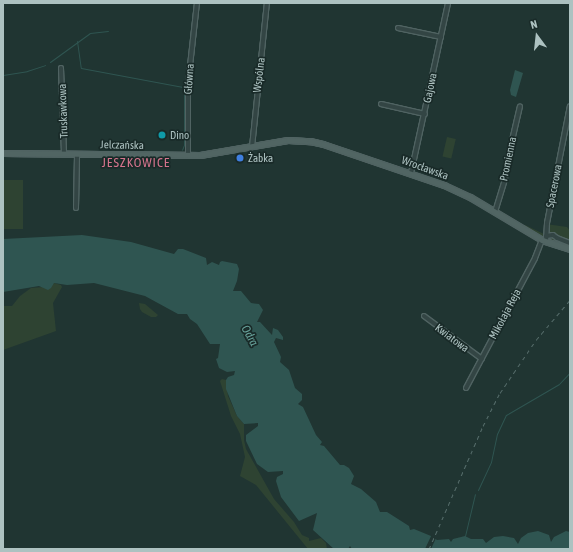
<!DOCTYPE html>
<html>
<head>
<meta charset="utf-8">
<style>
  body { margin:0 }
  #map { position:relative; width:573px; height:552px; overflow:hidden; background:#203532; font-family:"Asap Condensed",sans-serif }
  div>[style] { position:absolute }
  [style*='--x'] { left:calc(var(--x)*1px); top:calc(var(--y)*1px); width:calc(var(--w)*1px); rotate:calc(var(--a)*1deg) }
  .green>* { inset:0; background:#2e4332; transform-origin:0 0 }
  .water>* { inset:0; background:#2f5551 }
  .pier>* { inset:0; background:#203532 }
  .stream>* { height:1px; margin:-0.5px; padding:0 0.5px; transform-origin:0.5px; border-radius:0.5px; background:#2f5551 }
  .roads { filter:drop-shadow(1px 0 #506362) drop-shadow(-1px 0 #506362) drop-shadow(0 1px #506362) drop-shadow(0 -1px #506362) }
  .minor>* { height:4px; margin:-2px; padding:0 2px; transform-origin:2px; border-radius:2px; background:#334544 }
  .major>* { height:5px; margin:-2.5px; padding:0 2.5px; transform-origin:2.5px; border-radius:2.5px; background:#516563 }
  .rail>* { height:1px; margin-top:-0.5px; transform-origin:0; background:repeating-linear-gradient(90deg,#556c6a 0 4px,transparent 0 8px) }
  .dots>* { width:11px; height:11px; translate:-50% -50%; box-sizing:border-box; border:2px solid #192a28; border-radius:50% }
  span { translate:-50% -50%; white-space:nowrap; text-align:center; line-height:1.15; -webkit-text-stroke:3.5px #192a28; paint-order:stroke }
  .street-label { font-size:11px; color:#adc2c1 }
  .poi-label { font-size:11px; color:#adc2c1 }
  .left { translate:0 -50%; text-align:left }
  .water-label { font-size:12px; color:#67a19a; font-style:italic }
  .quarter-label { font-size:13px; color:#d5748d; letter-spacing:1px }
  .frame { position:absolute; inset:0; border:4px solid #adc2c1; pointer-events:none }
  .north { position:absolute; left:517px; top:16px; width:40px; height:40px; -webkit-text-stroke:3px #192a28; paint-order:stroke; rotate:345deg; font-size:11px; font-weight:700; line-height:16px; text-align:center; color:#adc2c1 }
  .north::after { content:''; display:block; margin:auto; width:14px; height:18px; background:#adc2c1; clip-path:polygon(50% 0,100% 100%,50% 72%,0 100%) }
</style>
</head>
<body>
<div id="map">
  <div class="green">
    <div style="left:447px;top:137px;width:9px;height:20px;rotate:13deg"></div>
    <div style="left:23px;top:180px;width:49px;height:20px;rotate:90deg"></div>
    <div style="clip-path:polygon(546px 224px,567px 227px,570px 231px,570px 241px,566px 244px,539px 236px,525px 226px,525px 225px,544px 234px)"></div>
    <div style="clip-path:polygon(54px 283px,61px 285px,62px 287px,53px 303px,56px 331px,3px 350px,3px 306px,12px 306px,20px 296px,31px 288px,43px 287px)"></div>
    <div style="clip-path:polygon(139px 303px,145px 304px,158px 315px,156px 317px,151px 317px,142px 312px,140px 309px)"></div>
    <div style="clip-path:polygon(222px 379px,226px 380px,228px 396px,237px 416px,244px 424px,244px 440px,246px 449px,274px 499px,294px 522px,302px 535px,309px 538px,309px 541px,321px 538px,326px 543px,327px 549px,308px 549px,256px 485px,240px 476px,245px 457px,240px 434px,231px 416px,220px 381px)"></div>
  </div>
  <div class="water">
    <div style="clip-path:polygon(515px 70px,523px 73px,516px 97px,511px 95px,510px 90px)"></div>
    <div style="clip-path:polygon(82px 235px,131px 242px,174px 254px,178px 249px,183px 249px,206px 258px,207px 265px,212px 262px,219px 265px,220px 262px,222px 261px,237px 264px,239px 269px,237px 281px,233px 291px,241px 291px,251px 303px,259px 304px,263px 310px,257px 322px,260px 322px,272px 335px,273px 328px,278px 330px,283px 337px,283px 340px,276px 338px,274px 342px,281px 357px,280px 362px,289px 370px,295px 388px,302px 394px,302px 400px,298px 404px,303px 407px,316px 435px,322px 442px,320px 445px,324px 446px,340px 465px,344px 465px,349px 468px,354px 476px,351px 484px,361px 489px,376px 502px,380px 512px,387px 512px,409px 526px,410px 530px,414px 529px,431px 536px,437px 540px,449px 539px,451px 542px,453px 539px,465px 536px,471px 539px,483px 539px,486px 543px,494px 537px,503px 536px,514px 538px,518px 544px,521px 538px,528px 533px,538px 531px,549px 535px,551px 542px,554px 537px,566px 531px,570px 532px,570px 549px,352px 549px,350px 546px,348px 549px,334px 549px,313px 530px,317px 513px,299px 521px,281px 497px,276px 481px,277px 477px,283px 474px,283px 471px,268px 472px,257px 464px,246px 441px,246px 435px,258px 426px,258px 423px,244px 424px,237px 416px,226px 389px,226px 380px,228px 377px,234px 375px,235px 371px,227px 372px,219px 368px,216px 359px,218px 358px,220px 344px,210px 344px,197px 324px,190px 319px,187px 314px,178px 314px,145px 296px,94px 283px,67px 285px,54px 283px,51px 288px,48px 290px,39px 286px,3px 292px,3px 239px)"></div>
  </div>
  <div class="pier">
    <div style="clip-path:polygon(432px 534px,436px 538px,431px 549px,425px 549px)"></div>
  </div>
  <div class="stream">
    <div style="--x:77;--y:41;--w:27;--a:82"></div>
    <div style="--x:81;--y:68;--w:105;--a:10.5"></div>
    <div style="--x:184;--y:87;--w:58;--a:90"></div>
    <div style="--x:184;--y:145;--w:5;--a:112"></div>
    <div style="--x:50;--y:62;--w:49;--a:-35.9"></div>
    <div style="--x:90;--y:33;--w:18;--a:-6"></div>
    <div style="--x:3;--y:75;--w:24;--a:-9"></div>
    <div style="--x:27;--y:71;--w:19;--a:-18"></div>
    <div style="--x:478;--y:490;--w:31;--a:-65"></div>
    <div style="--x:491;--y:462;--w:29;--a:-78"></div>
    <div style="--x:497;--y:434;--w:21;--a:-65"></div>
    <div style="--x:506;--y:415;--w:61;--a:-30.3"></div>
    <div style="--x:559;--y:384;--w:16;--a:-47"></div>
    <div style="--x:465;--y:536;--w:43;--a:-76.6"></div>
  </div>
  <div class="roads">
    <div class="minor">
      <div style="--x:398;--y:28;--w:44;--a:11.8"></div>
      <div style="--x:61;--y:68;--w:86;--a:88"></div>
      <div style="--x:381;--y:104;--w:45;--a:12.8"></div>
      <div style="--x:252;--y:147;--w:145;--a:-84.1"></div>
      <div style="--x:188;--y:155;--w:71;--a:-90"></div>
      <div style="--x:188;--y:84;--w:81;--a:-83.7"></div>
      <div style="--x:411;--y:173;--w:174;--a:-77.7"></div>
      <div style="--x:76;--y:208;--w:54;--a:-88.9"></div>
      <div style="--x:495;--y:212;--w:34;--a:-73"></div>
      <div style="--x:505;--y:179;--w:17;--a:-83"></div>
      <div style="--x:507;--y:162;--w:57;--a:-76.9"></div>
      <div style="--x:546;--y:236;--w:7;--a:-8"></div>
      <div style="--x:553;--y:235;--w:5;--a:37"></div>
      <div style="--x:557;--y:238;--w:14;--a:21"></div>
      <div style="--x:546;--y:242;--w:19;--a:-87"></div>
      <div style="--x:547;--y:223;--w:119;--a:-78.9"></div>
      <div style="--x:424;--y:316;--w:72;--a:36.6"></div>
      <div style="--x:466;--y:388;--w:147;--a:-62"></div>
      <div style="--x:535;--y:258;--w:19;--a:-69"></div>
    </div>
    <div class="major">
      <div style="--x:3;--y:153;--w:197;--a:0.6"></div>
      <div style="--x:200;--y:155;--w:89;--a:-9.7"></div>
      <div style="--x:288;--y:140;--w:22;--a:3"></div>
      <div style="--x:310;--y:141;--w:13;--a:13"></div>
      <div style="--x:323;--y:144;--w:128;--a:18.7"></div>
      <div style="--x:444;--y:185;--w:29;--a:25"></div>
      <div style="--x:470;--y:197;--w:84;--a:30.8"></div>
      <div style="--x:542;--y:240;--w:29;--a:18"></div>
    </div>
  </div>
  <div class="rail">
    <div style="--x:429;--y:549;--w:134;--a:-66.3"></div>
    <div style="--x:483;--y:426;--w:37;--a:-63"></div>
    <div style="--x:500;--y:393;--w:64;--a:-55.8"></div>
    <div style="--x:536;--y:340;--w:52;--a:-49.6"></div>
  </div>
  <div class="dots">
    <div style="left:162px;top:135px;background:#0f9aa8"></div>
    <div style="left:240px;top:158px;background:#3f7fe0"></div>
  </div>
  <div class="street-label">
    <span style="left:259px;top:75px;rotate:-83deg">Wspólna</span>
    <span style="left:189px;top:79px;rotate:-86deg">Główna</span>
    <span style="left:430px;top:88px;rotate:-78deg">Gajowa</span>
    <span style="left:63px;top:111px;rotate:-92deg">Truskawkowa</span>
    <span style="left:122px;top:145px;rotate:1deg">Jelczańska</span>
    <span style="left:508px;top:159px;rotate:-78deg">Promienna</span>
    <span style="left:425px;top:168px;rotate:20deg">Wrocławska</span>
    <span style="left:554px;top:186px;rotate:-79deg">Spacerowa</span>
    <span style="left:505px;top:314px;rotate:-62deg">Mikołaja Reja</span>
    <span style="left:452px;top:338px;rotate:37deg">Kwiatowa</span>
  </div>
  <div class="poi-label">
    <span class="left" style="left:170px;top:135px">Dino</span>
    <span class="left" style="left:248px;top:158px">Żabka</span>
  </div>
  <div class="water-label">
    <span style="left:249px;top:336px;rotate:61deg">Odra</span>
  </div>
  <div class="quarter-label">
    <span style="left:136px;top:163px">JESZKOWICE</span>
  </div>
  <div class="frame"></div>
  <div class="north">N</div>
</div>
</body>
</html>
